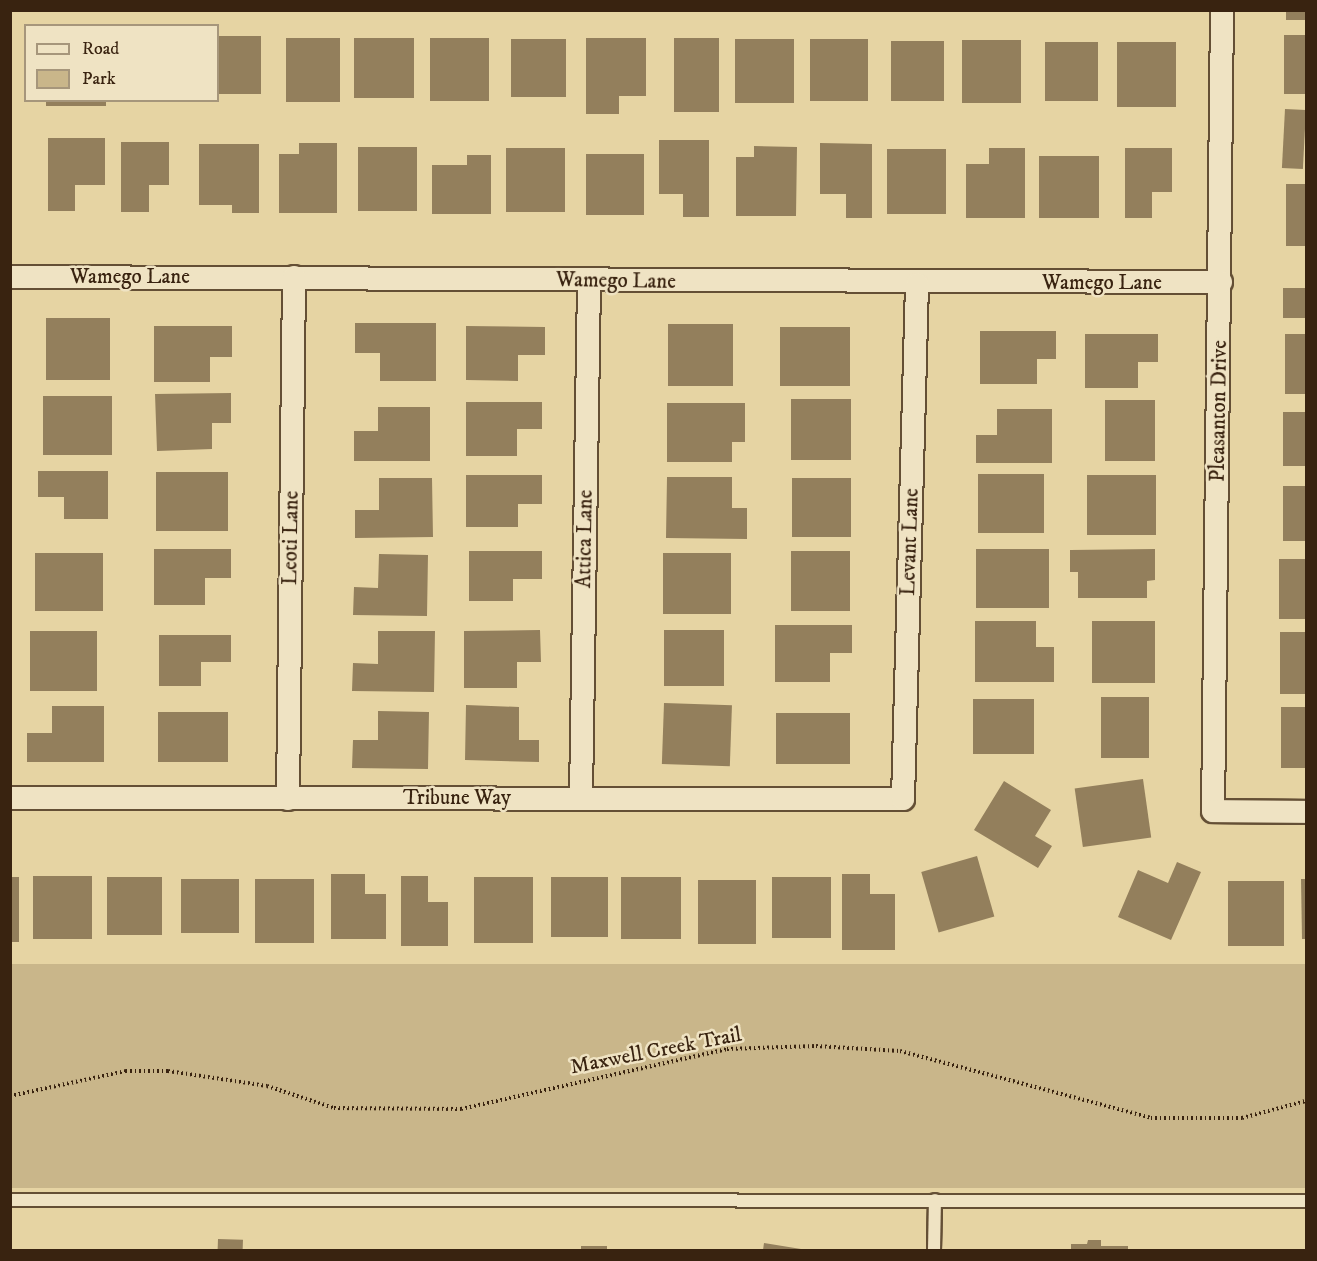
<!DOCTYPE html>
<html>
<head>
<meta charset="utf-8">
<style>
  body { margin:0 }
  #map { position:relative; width:1317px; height:1261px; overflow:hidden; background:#e6d4a3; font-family:"IM FELL DW Pica",serif }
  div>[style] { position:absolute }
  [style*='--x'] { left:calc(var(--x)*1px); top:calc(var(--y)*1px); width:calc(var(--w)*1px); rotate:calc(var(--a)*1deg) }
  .green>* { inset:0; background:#c9b68a; transform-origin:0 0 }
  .building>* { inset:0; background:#937f5c; transform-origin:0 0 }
  .path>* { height:4px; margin-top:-2px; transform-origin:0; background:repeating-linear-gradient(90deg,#392310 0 1.5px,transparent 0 4.5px) }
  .roads { filter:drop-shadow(2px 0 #644f35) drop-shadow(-2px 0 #644f35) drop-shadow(0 2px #644f35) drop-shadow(0 -2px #644f35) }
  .lane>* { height:12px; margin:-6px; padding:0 6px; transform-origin:6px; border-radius:6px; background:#efe3c3 }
  .street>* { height:22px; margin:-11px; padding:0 11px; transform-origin:11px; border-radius:11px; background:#efe3c3 }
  span { translate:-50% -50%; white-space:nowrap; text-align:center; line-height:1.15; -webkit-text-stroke:5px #efe3c3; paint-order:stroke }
  .street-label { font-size:21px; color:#392310 }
  .frame { position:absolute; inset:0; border:12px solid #392310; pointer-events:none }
  .legend { position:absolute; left:24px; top:24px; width:195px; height:78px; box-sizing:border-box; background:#efe3c3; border:2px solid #a6967b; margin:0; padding:8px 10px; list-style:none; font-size:18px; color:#392310 }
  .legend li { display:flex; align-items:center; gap:12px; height:30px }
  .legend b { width:30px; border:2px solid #a6967b }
</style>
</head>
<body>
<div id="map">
  <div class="green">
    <div style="left:11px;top:964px;width:1295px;height:224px"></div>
  </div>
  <div class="building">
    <div style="left:1286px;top:10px;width:20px;height:10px"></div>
    <div style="left:1284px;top:35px;width:22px;height:59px"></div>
    <div style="left:218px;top:36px;width:43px;height:58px"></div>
    <div style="left:286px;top:38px;width:54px;height:64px"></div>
    <div style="left:354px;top:38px;width:60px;height:60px"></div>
    <div style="left:430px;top:38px;width:59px;height:63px"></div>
    <div style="clip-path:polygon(586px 38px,646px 38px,646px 96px,619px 96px,619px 114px,586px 114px)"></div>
    <div style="left:674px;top:38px;width:45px;height:74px"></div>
    <div style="left:511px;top:39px;width:55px;height:58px"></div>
    <div style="left:735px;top:39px;width:59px;height:64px"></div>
    <div style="left:810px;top:39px;width:58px;height:62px"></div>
    <div style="left:962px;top:40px;width:59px;height:63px"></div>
    <div style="left:891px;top:41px;width:53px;height:60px"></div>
    <div style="left:1045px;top:42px;width:53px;height:59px"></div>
    <div style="left:1117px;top:42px;width:59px;height:65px"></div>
    <div style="left:46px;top:100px;width:60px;height:6px"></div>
    <div style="left:1285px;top:109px;width:21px;height:59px;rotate:3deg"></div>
    <div style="clip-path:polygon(48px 138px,105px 138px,105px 185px,75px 185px,75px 211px,48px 211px)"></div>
    <div style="clip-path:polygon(659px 140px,709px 140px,709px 217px,683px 217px,683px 194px,659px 194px)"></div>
    <div style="clip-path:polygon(121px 142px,169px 142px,169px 185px,149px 185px,149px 212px,121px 212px)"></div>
    <div style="clip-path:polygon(299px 143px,337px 143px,337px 213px,279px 213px,279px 154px,299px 154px)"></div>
    <div style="clip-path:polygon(820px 143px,872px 144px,872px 218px,846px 218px,846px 194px,820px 194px)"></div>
    <div style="clip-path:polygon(199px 144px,259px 144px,259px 213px,232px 213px,232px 205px,199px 205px)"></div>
    <div style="clip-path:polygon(754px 146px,797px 147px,796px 216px,736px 216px,736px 157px,754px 157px)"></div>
    <div style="left:358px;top:147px;width:59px;height:64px"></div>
    <div style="left:506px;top:148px;width:59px;height:64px"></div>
    <div style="clip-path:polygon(989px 148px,1025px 148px,1025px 218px,966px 218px,966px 164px,989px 164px)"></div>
    <div style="clip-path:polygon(1125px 148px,1172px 148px,1172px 192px,1152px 192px,1152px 218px,1125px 218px)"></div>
    <div style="left:887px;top:149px;width:59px;height:65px"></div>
    <div style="left:586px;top:154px;width:58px;height:61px"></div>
    <div style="clip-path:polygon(467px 155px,491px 155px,491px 214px,432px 214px,432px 165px,467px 165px)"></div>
    <div style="left:1039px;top:156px;width:60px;height:62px"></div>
    <div style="left:1286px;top:184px;width:20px;height:62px"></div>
    <div style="left:1283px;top:288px;width:23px;height:30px"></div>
    <div style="left:46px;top:318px;width:64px;height:62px"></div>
    <div style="clip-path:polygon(355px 323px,436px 323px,436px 381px,380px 381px,380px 353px,355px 353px)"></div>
    <div style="left:668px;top:324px;width:65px;height:62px"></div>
    <div style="clip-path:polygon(154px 326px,232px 326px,232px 357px,210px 357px,210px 382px,154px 382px)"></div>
    <div style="clip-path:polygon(466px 326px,545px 327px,545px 355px,518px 355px,518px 381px,466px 380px)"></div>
    <div style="left:780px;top:327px;width:70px;height:59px"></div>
    <div style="clip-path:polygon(980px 331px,1056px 331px,1056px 359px,1037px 359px,1037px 384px,980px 384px)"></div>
    <div style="clip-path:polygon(1085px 334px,1158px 334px,1158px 362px,1138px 362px,1138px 388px,1085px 388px)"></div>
    <div style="left:1285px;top:334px;width:21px;height:60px"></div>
    <div style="clip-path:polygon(231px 393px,231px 423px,212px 423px,212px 449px,157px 451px,155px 394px)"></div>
    <div style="left:43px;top:396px;width:69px;height:59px"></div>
    <div style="left:791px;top:399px;width:60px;height:61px"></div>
    <div style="left:1105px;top:400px;width:50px;height:61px"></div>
    <div style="clip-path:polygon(466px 402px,542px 402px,542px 429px,517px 429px,517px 456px,466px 456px)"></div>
    <div style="clip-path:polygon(667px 403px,745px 403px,745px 442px,732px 442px,732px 462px,667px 462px)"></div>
    <div style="clip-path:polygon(378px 407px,430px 407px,430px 461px,354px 461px,354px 431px,378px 431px)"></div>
    <div style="clip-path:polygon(997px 409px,1052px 409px,1052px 463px,976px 463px,976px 435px,997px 435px)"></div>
    <div style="left:1283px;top:412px;width:23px;height:54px"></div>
    <div style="clip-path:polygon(38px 471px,108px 471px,108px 519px,64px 519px,64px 497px,38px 497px)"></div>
    <div style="left:156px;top:472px;width:72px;height:59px"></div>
    <div style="left:978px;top:474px;width:66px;height:59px"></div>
    <div style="clip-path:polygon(466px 475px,542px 475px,542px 504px,518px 504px,518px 527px,466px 527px)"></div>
    <div style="left:1087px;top:475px;width:69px;height:60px"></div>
    <div style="clip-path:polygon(667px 477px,732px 477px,732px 508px,747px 508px,747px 539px,666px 538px)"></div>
    <div style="clip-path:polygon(379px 478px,432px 478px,433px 537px,355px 538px,355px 510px,379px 510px)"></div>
    <div style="left:792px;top:478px;width:59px;height:59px"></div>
    <div style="left:1283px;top:486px;width:23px;height:55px"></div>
    <div style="clip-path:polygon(154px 549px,231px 549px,231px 578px,205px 578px,205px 605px,154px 605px)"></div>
    <div style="left:976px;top:549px;width:73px;height:59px"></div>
    <div style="clip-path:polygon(1155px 549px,1155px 580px,1147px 581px,1147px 598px,1078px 598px,1078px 572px,1070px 572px,1070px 550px)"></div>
    <div style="clip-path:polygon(469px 551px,542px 551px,542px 579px,513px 579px,513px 601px,469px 601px)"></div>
    <div style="left:791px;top:551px;width:59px;height:60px"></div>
    <div style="left:35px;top:553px;width:68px;height:58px"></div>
    <div style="left:663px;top:553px;width:68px;height:61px"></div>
    <div style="clip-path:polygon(379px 554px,428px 555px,427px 616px,353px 615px,354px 587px,378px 588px)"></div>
    <div style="left:1279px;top:559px;width:27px;height:60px"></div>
    <div style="clip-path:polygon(975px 621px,1036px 621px,1036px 647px,1054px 647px,1054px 682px,975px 682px)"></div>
    <div style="left:1092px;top:621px;width:63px;height:62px"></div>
    <div style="clip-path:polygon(775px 625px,852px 625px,852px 653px,830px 653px,830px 682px,775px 682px)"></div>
    <div style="clip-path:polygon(540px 630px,541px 662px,517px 662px,517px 688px,464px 688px,464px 631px)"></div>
    <div style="left:664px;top:630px;width:60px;height:56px"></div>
    <div style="left:30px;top:631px;width:67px;height:60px"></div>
    <div style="clip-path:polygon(378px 631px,435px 631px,434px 692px,352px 691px,353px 663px,378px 664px)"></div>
    <div style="left:1280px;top:632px;width:26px;height:62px"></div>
    <div style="clip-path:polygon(159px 635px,231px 635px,231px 662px,201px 662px,201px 686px,159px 686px)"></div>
    <div style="left:1101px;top:697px;width:48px;height:61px"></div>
    <div style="left:973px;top:699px;width:61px;height:55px"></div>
    <div style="left:664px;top:703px;width:68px;height:61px;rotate:2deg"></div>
    <div style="clip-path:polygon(466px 705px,519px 707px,519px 740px,539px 740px,539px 762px,465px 760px)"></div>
    <div style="clip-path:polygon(52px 706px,104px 706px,104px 762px,27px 762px,27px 733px,52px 733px)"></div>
    <div style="left:1281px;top:707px;width:25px;height:61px"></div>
    <div style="clip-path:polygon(378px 711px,429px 712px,428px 769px,352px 768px,353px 740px,378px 740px)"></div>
    <div style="left:158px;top:712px;width:70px;height:50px"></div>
    <div style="left:776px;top:713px;width:74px;height:51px"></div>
    <div style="left:1143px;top:779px;width:59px;height:69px;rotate:82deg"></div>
    <div style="clip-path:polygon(1004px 781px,1051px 810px,1035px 836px,1052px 846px,1038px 868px,974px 830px)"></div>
    <div style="left:977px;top:856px;width:63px;height:58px;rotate:74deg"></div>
    <div style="clip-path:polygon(1177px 862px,1201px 872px,1171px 940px,1118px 917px,1138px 870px,1168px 883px)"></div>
    <div style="clip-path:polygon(331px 874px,365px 874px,365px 894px,386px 894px,386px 939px,331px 939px)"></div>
    <div style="clip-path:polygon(842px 874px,870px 874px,870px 894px,895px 894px,895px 950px,842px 950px)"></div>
    <div style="left:33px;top:876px;width:59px;height:63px"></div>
    <div style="clip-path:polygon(401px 876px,428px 876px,428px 902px,448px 902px,448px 946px,401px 946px)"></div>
    <div style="left:10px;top:877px;width:9px;height:65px"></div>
    <div style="left:107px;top:877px;width:55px;height:58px"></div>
    <div style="left:474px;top:877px;width:59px;height:66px"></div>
    <div style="left:551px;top:877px;width:57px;height:60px"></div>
    <div style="left:621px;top:877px;width:60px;height:62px"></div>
    <div style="left:772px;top:877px;width:59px;height:61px"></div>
    <div style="left:181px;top:879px;width:58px;height:54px"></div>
    <div style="left:255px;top:879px;width:59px;height:64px"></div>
    <div style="clip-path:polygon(1301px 879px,1306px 879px,1306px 939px,1302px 939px)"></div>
    <div style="left:698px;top:880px;width:58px;height:64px"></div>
    <div style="left:1228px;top:881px;width:56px;height:65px"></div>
    <div style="left:218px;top:1239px;width:25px;height:11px;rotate:2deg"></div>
    <div style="clip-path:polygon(1088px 1240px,1101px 1240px,1101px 1246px,1128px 1246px,1128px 1250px,1071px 1250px,1071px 1244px,1087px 1244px)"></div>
    <div style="clip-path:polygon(764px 1243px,801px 1249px,801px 1250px,763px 1250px)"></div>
    <div style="left:581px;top:1246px;width:26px;height:4px"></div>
  </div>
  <div class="path">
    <div style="--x:10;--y:1096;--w:119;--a:-12.2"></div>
    <div style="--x:126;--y:1071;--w:42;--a:0"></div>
    <div style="--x:168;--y:1071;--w:100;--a:8.6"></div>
    <div style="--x:267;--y:1086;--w:71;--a:18.2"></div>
    <div style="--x:334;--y:1108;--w:127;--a:0.5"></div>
    <div style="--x:461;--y:1109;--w:273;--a:-12.7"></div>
    <div style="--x:727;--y:1049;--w:89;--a:-1.9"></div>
    <div style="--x:816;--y:1046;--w:84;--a:3.4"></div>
    <div style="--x:900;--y:1051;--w:260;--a:14.9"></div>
    <div style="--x:1151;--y:1118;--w:91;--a:0"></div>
    <div style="--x:1242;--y:1118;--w:66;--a:-14.9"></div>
  </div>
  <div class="roads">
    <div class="lane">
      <div style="--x:10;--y:1200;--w:1296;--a:0.04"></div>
      <div style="--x:934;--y:1250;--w:50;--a:-88.9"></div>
    </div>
    <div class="street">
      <div style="--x:1222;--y:10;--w:801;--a:90.64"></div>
      <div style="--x:1213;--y:811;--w:93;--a:0.6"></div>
      <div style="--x:10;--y:277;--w:1211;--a:0.24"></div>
      <div style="--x:581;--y:797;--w:516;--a:-89.11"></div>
      <div style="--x:10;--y:798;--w:893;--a:0.06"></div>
      <div style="--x:903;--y:799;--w:515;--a:-88.44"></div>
      <div style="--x:288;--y:799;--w:522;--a:-89.34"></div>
    </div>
  </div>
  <div class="street-label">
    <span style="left:130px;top:277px">Wamego Lane</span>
    <span style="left:616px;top:281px;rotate:1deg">Wamego Lane</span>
    <span style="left:1102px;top:283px">Wamego Lane</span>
    <span style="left:1219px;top:411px;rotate:-89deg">Pleasanton Drive</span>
    <span style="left:291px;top:538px;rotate:-89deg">Leoti Lane</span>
    <span style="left:585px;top:539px;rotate:-89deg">Attica Lane</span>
    <span style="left:910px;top:542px;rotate:-88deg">Levant Lane</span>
    <span style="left:457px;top:798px">Tribune Way</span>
    <span style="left:656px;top:1051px;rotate:-11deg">Maxwell Creek Trail</span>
  </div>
  <div class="frame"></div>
  <ul class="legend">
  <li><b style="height:8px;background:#efe3c3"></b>Road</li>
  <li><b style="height:16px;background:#c9b68a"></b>Park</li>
  </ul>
</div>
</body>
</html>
